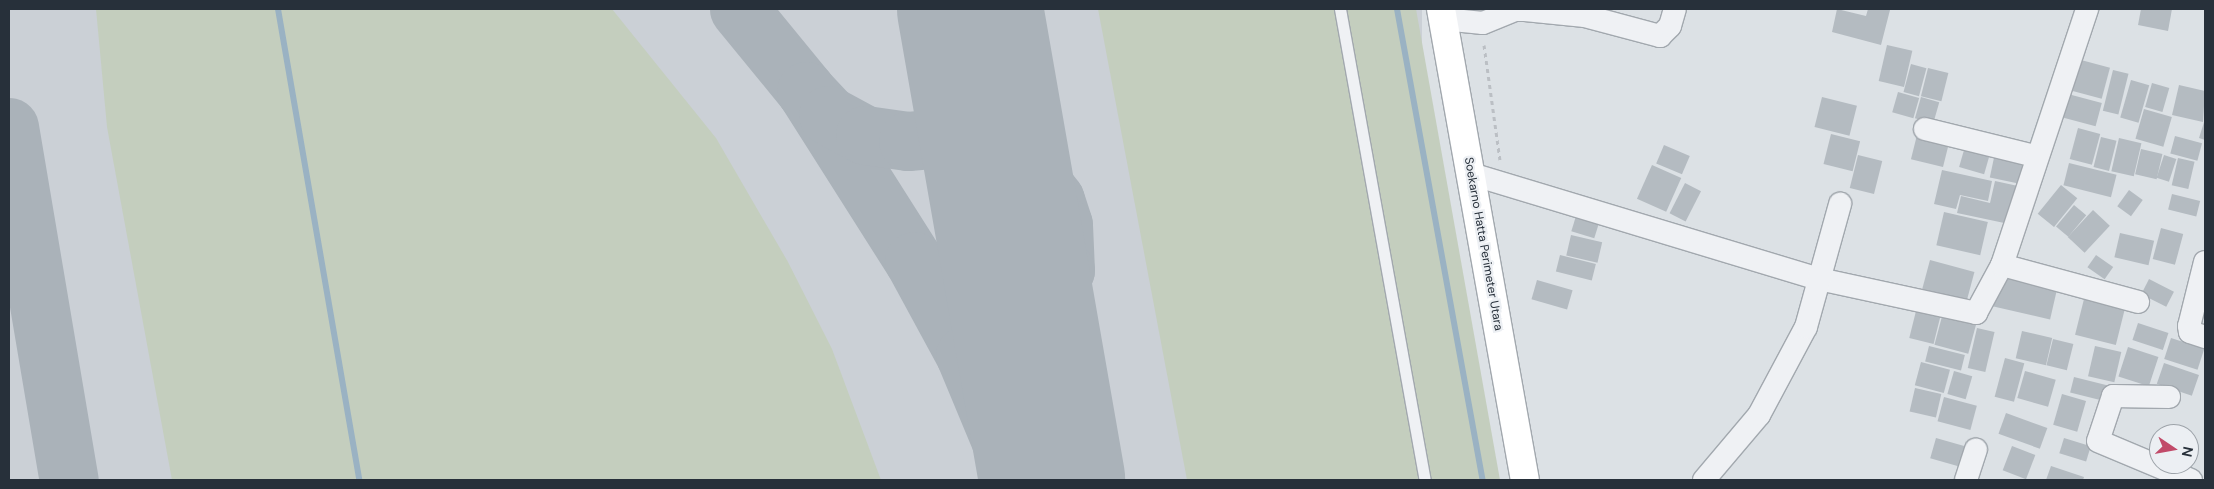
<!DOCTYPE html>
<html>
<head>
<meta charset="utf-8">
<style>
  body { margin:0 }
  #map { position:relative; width:2214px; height:489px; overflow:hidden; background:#dce1e5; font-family:"DM Sans",sans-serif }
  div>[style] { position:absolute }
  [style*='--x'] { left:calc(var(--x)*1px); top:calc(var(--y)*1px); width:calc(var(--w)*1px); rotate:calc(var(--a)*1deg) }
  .built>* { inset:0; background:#cbd0d6; transform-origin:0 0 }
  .green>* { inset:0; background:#c4cebe }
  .stream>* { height:6px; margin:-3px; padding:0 3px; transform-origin:3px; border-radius:3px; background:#9ab2c3 }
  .taxiway>* { height:59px; margin:-29.5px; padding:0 29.5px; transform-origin:29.5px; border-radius:29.5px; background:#aab2b9 }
  .runway>* { height:146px; margin:-73px; padding:0 73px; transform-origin:73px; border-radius:73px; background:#aab2b9 }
  .building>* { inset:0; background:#b4bbc1; transform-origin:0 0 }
  .path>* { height:3px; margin-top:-1.5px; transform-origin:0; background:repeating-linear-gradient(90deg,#bbbfc4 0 4px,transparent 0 8px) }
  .roads { filter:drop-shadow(1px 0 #a2a8ae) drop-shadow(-1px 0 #a2a8ae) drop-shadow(0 1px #a2a8ae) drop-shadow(0 -1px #a2a8ae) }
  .lane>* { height:11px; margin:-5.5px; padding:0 5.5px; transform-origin:5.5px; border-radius:5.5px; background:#eff1f4 }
  .street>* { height:22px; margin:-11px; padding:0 11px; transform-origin:11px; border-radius:11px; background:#eff1f4 }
  .secondary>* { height:28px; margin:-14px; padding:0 14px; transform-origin:14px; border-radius:14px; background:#fff }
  span { translate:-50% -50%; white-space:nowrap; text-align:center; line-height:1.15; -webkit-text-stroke:4.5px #eceff3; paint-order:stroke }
  .street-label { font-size:12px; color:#27303a }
  .frame { position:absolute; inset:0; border:10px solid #27303a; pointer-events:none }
  .north { position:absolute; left:2149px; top:424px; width:50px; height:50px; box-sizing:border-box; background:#eceff3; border:1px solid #9da3a9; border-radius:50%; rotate:102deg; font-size:14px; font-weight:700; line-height:20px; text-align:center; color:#27303a }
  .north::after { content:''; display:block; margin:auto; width:18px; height:22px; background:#c14a69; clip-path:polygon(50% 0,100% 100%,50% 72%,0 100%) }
</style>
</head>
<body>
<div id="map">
  <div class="built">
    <div style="left:9px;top:9px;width:1413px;height:471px"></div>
  </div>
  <div class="green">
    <div style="clip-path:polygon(96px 9px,612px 9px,716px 138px,788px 262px,832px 349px,881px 480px,172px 480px,107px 127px)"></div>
    <div style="clip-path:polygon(1098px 9px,1416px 9px,1500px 480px,1187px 480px)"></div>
  </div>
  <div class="stream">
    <div style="--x:278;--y:9;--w:478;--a:80.2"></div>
    <div style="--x:1397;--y:9;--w:479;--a:79.7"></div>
  </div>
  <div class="taxiway">
    <div style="--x:739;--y:9;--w:106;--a:50.7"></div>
    <div style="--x:806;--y:91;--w:201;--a:57.6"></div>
    <div style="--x:914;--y:261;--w:107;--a:61.5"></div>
    <div style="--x:965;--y:355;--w:135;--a:67.4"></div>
    <div style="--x:806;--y:91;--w:33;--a:47"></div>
    <div style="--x:828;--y:115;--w:42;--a:28.4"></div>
    <div style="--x:865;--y:135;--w:43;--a:7.9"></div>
    <div style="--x:908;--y:141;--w:56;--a:-5.1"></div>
    <div style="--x:964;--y:136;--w:23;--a:10"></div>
    <div style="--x:987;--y:140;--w:43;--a:28.9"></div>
    <div style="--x:1025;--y:161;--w:49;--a:52.4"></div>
    <div style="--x:1055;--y:200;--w:26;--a:72"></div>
    <div style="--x:1063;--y:225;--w:45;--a:87.5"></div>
    <div style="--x:1065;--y:270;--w:70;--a:111"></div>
    <div style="--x:1040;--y:335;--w:36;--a:96"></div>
    <div style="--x:1036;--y:371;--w:110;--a:81.1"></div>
    <div style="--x:9;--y:127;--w:358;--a:80.4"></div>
  </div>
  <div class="runway">
    <div style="--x:970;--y:9;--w:478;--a:80.1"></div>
  </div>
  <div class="building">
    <div style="clip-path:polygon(1837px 9px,1866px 16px,1868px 9px,1890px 10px,1881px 45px,1832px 32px)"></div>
    <div style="clip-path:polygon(2141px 9px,2172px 9px,2168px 31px,2138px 25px)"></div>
    <div style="left:1887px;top:45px;width:26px;height:37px;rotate:13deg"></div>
    <div style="left:2081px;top:60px;width:30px;height:32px;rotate:15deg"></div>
    <div style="left:1911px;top:64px;width:16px;height:29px;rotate:15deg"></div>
    <div style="left:1928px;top:68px;width:21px;height:29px;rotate:14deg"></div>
    <div style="left:2113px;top:70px;width:16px;height:42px;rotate:14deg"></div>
    <div style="left:2131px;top:80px;width:19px;height:39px;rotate:16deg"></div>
    <div style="left:2152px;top:83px;width:18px;height:25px;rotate:16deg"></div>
    <div style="clip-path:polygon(2179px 85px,2205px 91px,2203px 122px,2172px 115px)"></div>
    <div style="left:1898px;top:92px;width:22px;height:21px;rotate:16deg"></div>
    <div style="left:2068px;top:94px;width:35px;height:24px;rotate:15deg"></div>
    <div style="left:1822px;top:97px;width:36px;height:31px;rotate:14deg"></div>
    <div style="left:1921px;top:97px;width:19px;height:22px;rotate:16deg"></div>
    <div style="left:2144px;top:109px;width:29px;height:31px;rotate:16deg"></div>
    <div style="clip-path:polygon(2205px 119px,2205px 140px,2199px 138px)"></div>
    <div style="left:2078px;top:128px;width:23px;height:32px;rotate:15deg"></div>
    <div style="left:1918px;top:131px;width:33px;height:29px;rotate:14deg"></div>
    <div style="left:1831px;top:134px;width:30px;height:31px;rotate:14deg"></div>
    <div style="left:2175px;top:136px;width:28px;height:18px;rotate:15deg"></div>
    <div style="left:2101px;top:137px;width:16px;height:31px;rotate:14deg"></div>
    <div style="left:2119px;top:138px;width:23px;height:34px;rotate:13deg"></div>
    <div style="left:1966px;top:143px;width:26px;height:25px;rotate:16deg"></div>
    <div style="left:1664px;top:145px;width:28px;height:20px;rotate:23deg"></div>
    <div style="left:2141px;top:149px;width:22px;height:26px;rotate:13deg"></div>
    <div style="left:1995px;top:153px;width:33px;height:25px;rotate:12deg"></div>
    <div style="left:1858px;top:155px;width:25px;height:34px;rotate:14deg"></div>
    <div style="left:2164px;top:155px;width:13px;height:24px;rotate:18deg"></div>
    <div style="left:2178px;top:158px;width:17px;height:28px;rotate:13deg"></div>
    <div style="left:2069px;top:163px;width:49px;height:23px;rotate:14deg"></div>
    <div style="left:1652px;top:165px;width:32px;height:37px;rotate:24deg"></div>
    <div style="clip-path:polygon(1942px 170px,1992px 181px,1988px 201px,1960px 195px,1956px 209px,1934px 204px)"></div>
    <div style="clip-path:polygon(1995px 181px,2018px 186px,2009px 224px,1957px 213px,1961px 196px,1990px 203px)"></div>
    <div style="left:1685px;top:183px;width:18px;height:34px;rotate:27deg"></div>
    <div style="left:2061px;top:185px;width:21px;height:37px;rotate:39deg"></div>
    <div style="left:2129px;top:190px;width:17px;height:20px;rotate:36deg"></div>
    <div style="left:2172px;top:194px;width:29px;height:16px;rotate:14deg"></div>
    <div style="left:2074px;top:205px;width:16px;height:28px;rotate:40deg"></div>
    <div style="left:2093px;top:210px;width:23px;height:37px;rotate:43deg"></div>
    <div style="left:1944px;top:212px;width:45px;height:34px;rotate:13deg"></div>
    <div style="left:1576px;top:216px;width:24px;height:16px;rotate:17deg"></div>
    <div style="left:2161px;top:228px;width:23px;height:32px;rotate:15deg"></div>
    <div style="left:2120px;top:233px;width:35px;height:25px;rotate:13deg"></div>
    <div style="left:1571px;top:235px;width:32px;height:21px;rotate:13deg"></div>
    <div style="left:1560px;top:255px;width:37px;height:17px;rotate:14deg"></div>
    <div style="left:2096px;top:255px;width:21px;height:15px;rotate:35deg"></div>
    <div style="left:1930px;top:260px;width:46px;height:30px;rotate:15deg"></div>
    <div style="left:2000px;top:274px;width:59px;height:33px;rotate:13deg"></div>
    <div style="left:2149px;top:279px;width:28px;height:17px;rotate:27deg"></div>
    <div style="left:1537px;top:280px;width:37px;height:20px;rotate:16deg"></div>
    <div style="left:2085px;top:295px;width:42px;height:41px;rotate:14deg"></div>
    <div style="left:1918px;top:303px;width:25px;height:36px;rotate:14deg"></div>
    <div style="left:1944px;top:309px;width:35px;height:37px;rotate:15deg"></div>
    <div style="left:2138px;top:323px;width:32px;height:18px;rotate:18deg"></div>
    <div style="left:1977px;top:328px;width:18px;height:41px;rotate:13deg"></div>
    <div style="left:2022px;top:331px;width:31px;height:28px;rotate:13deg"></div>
    <div style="left:2171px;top:338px;width:35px;height:22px;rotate:18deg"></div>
    <div style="left:2053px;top:339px;width:21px;height:27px;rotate:14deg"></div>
    <div style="left:1929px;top:346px;width:37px;height:16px;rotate:14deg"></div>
    <div style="left:2095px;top:346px;width:27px;height:31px;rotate:13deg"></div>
    <div style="left:2128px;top:347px;width:32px;height:31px;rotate:18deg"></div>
    <div style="left:2005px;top:358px;width:20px;height:40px;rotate:15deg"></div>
    <div style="left:1921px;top:362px;width:30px;height:24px;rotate:15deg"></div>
    <div style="left:2164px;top:363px;width:37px;height:22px;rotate:19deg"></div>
    <div style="left:1954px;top:371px;width:19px;height:24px;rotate:16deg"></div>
    <div style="left:2025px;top:371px;width:32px;height:28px;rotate:16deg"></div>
    <div style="left:2074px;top:377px;width:34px;height:16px;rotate:14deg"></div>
    <div style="left:1915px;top:388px;width:27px;height:24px;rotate:13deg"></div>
    <div style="left:2062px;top:394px;width:25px;height:32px;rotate:16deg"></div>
    <div style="left:1944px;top:397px;width:34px;height:25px;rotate:15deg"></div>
    <div style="left:2006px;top:413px;width:44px;height:22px;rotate:20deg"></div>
    <div style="left:1936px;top:438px;width:32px;height:21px;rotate:16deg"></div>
    <div style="left:2064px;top:438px;width:28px;height:16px;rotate:17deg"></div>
    <div style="left:2012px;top:446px;width:25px;height:26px;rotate:21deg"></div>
    <div style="clip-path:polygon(2051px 466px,2084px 477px,2083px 480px,2046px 480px)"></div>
  </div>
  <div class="path">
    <div style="--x:1484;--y:45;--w:116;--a:82.1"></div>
  </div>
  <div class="roads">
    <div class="lane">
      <div style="--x:1340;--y:9;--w:479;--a:79.8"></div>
    </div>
    <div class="street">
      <div style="--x:1443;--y:19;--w:40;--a:5.7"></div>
      <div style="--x:1483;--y:23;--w:35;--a:-22"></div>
      <div style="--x:1516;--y:10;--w:9;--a:0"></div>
      <div style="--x:1525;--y:10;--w:60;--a:5.7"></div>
      <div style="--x:1585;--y:16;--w:78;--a:14.9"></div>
      <div style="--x:1660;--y:36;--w:14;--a:-45"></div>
      <div style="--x:1670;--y:26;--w:18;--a:-74"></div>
      <div style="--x:1925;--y:129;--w:113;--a:13.8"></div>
      <div style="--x:1471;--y:174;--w:363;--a:16.8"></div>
      <div style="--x:1819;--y:279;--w:161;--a:12.2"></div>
      <div style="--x:1976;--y:313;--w:55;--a:-61.6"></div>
      <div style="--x:2002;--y:265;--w:270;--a:-71.6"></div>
      <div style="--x:2205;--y:262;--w:66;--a:104"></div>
      <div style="--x:2189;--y:326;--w:6;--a:81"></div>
      <div style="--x:2190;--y:332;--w:16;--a:18"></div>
      <div style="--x:2002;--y:265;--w:141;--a:15.2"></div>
      <div style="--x:2169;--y:397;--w:56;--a:-179"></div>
      <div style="--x:2113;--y:396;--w:47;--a:108.4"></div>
      <div style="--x:2098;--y:441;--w:101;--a:22.8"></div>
      <div style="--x:1704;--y:480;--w:85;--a:-49.8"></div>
      <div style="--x:1759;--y:415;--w:100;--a:-61.9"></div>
      <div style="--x:1806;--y:327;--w:128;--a:-74.5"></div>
      <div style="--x:1966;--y:480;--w:32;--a:-72"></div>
    </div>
    <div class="secondary">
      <div style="--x:1441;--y:9;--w:478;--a:79.9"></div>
    </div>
  </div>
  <div class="street-label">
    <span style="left:1483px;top:244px;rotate:80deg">Soekarno Hatta Perimeter Utara</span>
  </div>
  <div class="frame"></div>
  <div class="north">N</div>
</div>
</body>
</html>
